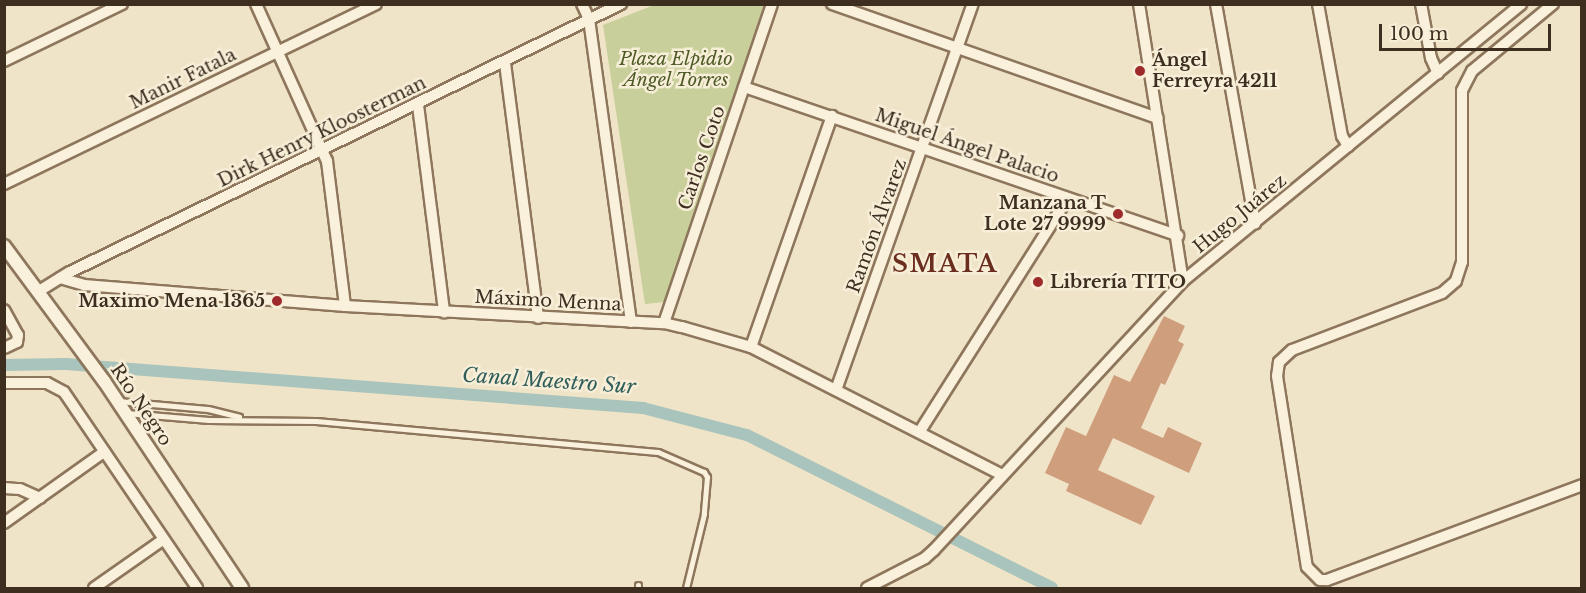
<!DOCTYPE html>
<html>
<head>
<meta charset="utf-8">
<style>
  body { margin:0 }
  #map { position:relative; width:1586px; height:593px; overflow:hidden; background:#f0e4c8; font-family:"Libre Baskerville",serif }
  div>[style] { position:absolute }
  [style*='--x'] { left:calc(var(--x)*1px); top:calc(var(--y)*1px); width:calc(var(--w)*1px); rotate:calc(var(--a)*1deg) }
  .green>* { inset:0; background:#c9cf9b }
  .canal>* { height:12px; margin:-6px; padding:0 6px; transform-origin:6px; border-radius:6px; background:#a9c4bc }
  .building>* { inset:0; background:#cf9f7d }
  .roads { filter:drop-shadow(2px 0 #8d765c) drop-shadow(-2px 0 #8d765c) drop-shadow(0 2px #8d765c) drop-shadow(0 -2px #8d765c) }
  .service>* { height:5px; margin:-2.5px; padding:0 2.5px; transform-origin:2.5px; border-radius:2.5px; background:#faf1dc }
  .minor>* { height:10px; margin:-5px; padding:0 5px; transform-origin:5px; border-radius:5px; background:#faf1dc }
  .tertiary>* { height:12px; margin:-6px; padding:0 6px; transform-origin:6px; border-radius:6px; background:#faf1dc }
  .dots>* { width:16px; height:16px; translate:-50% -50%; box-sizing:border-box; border:3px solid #f7eed8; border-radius:50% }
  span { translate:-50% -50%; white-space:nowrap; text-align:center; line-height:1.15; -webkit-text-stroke:5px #f7eed8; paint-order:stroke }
  .park-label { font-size:18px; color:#4d5a26; font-style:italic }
  .poi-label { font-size:18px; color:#3d2e20; font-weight:700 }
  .left { translate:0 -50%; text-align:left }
  .right { translate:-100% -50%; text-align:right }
  .street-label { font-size:18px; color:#3d2e20 }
  .water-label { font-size:20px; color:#2f5d5a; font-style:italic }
  .district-label { font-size:24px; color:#6b2e1e; font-weight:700; letter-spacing:1.5px }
  .frame { position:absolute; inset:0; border:6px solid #3d2e20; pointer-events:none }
  .scale { position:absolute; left:1379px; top:24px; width:172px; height:27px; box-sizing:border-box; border:3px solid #3d2e20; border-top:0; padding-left:8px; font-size:18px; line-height:21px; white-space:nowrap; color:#3d2e20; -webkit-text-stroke:4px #f7eed8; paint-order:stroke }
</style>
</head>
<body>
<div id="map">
  <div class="green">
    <div style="clip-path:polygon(654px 5px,768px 5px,665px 302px,645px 304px,603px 25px)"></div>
  </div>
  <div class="canal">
    <div style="--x:4;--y:365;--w:62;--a:-0.9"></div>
    <div style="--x:66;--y:364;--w:579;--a:4.36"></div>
    <div style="--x:643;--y:408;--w:107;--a:14.6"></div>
    <div style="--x:747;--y:435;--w:341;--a:26.6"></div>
  </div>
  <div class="building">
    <div style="clip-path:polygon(1164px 316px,1185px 326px,1178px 341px,1184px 344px,1165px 385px,1161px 383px,1141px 428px,1163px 438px,1168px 427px,1202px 443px,1189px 473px,1113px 438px,1098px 470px,1155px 496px,1141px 525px,1066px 491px,1069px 484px,1045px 473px,1066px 427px,1086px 436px,1114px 375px,1130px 382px)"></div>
  </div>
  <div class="roads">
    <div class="service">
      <div style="--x:118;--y:401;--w:90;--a:5.1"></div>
      <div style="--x:208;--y:409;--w:32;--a:14"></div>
      <div style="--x:126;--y:413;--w:83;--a:4.8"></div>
      <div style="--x:209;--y:420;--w:107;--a:0.5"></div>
      <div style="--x:316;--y:421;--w:343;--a:5.2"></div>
      <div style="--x:658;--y:452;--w:50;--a:23.5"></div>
      <div style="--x:704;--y:472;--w:6;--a:59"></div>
      <div style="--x:707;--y:477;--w:37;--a:95"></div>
      <div style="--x:704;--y:514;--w:76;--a:103.7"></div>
      <div style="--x:638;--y:585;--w:3;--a:90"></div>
    </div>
    <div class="minor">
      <div style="--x:256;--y:4;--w:172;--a:65.7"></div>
      <div style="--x:327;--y:161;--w:146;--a:82.9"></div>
      <div style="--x:582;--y:4;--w:17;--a:65"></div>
      <div style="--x:589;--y:19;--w:306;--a:82.1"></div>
      <div style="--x:832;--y:4;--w:345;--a:19.3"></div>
      <div style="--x:1139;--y:4;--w:280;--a:81"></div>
      <div style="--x:1216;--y:4;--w:223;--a:79.9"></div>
      <div style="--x:1318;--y:4;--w:134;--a:79.7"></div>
      <div style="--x:1342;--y:136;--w:12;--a:59"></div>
      <div style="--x:1421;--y:4;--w:55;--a:79.5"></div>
      <div style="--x:1431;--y:58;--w:17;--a:66"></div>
      <div style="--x:1553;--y:4;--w:105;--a:140.4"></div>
      <div style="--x:1472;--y:71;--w:22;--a:117"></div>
      <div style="--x:1462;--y:91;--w:171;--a:90"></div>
      <div style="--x:1462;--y:262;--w:20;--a:108"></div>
      <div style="--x:1456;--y:281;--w:18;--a:139"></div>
      <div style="--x:1442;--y:293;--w:160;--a:159.2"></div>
      <div style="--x:1292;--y:350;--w:18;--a:137"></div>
      <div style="--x:1279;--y:362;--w:14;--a:98"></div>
      <div style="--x:1277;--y:376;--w:193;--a:81.1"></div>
      <div style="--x:1307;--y:567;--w:18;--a:45"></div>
      <div style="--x:1320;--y:580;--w:7;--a:0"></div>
      <div style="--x:1327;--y:580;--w:272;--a:-20.4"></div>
      <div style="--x:4;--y:61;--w:131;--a:-25.8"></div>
      <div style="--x:505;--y:63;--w:257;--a:82.6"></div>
      <div style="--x:744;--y:87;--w:459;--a:18.9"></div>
      <div style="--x:418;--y:105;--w:209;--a:82.8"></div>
      <div style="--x:4;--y:184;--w:413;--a:-25.8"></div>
      <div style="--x:60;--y:278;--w:25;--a:16"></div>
      <div style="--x:84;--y:285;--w:262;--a:4.6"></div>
      <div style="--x:345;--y:306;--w:319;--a:3.1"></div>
      <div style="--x:664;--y:323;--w:18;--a:13"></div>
      <div style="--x:682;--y:327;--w:72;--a:16.2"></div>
      <div style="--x:751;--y:347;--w:282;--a:27"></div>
      <div style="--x:39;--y:291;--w:36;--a:-32"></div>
      <div style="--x:70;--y:272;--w:613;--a:-25.94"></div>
      <div style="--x:4;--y:310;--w:29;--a:61"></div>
      <div style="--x:18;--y:335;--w:7;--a:98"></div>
      <div style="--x:17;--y:342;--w:14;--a:155"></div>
      <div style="--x:664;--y:323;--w:337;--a:-71.3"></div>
      <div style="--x:751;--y:347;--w:245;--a:-70.7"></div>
      <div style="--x:4;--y:383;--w:43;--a:0"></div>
      <div style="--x:47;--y:383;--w:19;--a:28"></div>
      <div style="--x:64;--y:392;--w:237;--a:55.8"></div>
      <div style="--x:836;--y:390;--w:410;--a:-70.5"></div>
      <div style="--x:920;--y:431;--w:275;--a:-57.6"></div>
      <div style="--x:4;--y:488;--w:16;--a:4"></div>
      <div style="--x:20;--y:489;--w:22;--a:24"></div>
      <div style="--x:4;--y:523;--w:123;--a:-35.4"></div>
      <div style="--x:94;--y:588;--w:85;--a:-35"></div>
      <div style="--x:867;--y:588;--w:65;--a:-27.3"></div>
      <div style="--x:925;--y:558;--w:12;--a:-42"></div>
      <div style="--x:934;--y:550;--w:367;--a:-47.2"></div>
      <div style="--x:1183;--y:281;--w:437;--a:-39.3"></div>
    </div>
    <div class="tertiary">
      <div style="--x:4;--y:246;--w:168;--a:53.5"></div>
      <div style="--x:104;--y:381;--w:249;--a:56.3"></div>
    </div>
  </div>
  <div class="dots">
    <div style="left:1140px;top:71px;background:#9e2a2b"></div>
    <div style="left:1118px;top:214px;background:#9e2a2b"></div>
    <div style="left:1038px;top:282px;background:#9e2a2b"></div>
    <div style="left:277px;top:301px;background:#9e2a2b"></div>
  </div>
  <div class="park-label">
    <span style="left:676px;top:70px">Plaza Elpidio<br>Ángel Torres</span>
  </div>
  <div class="poi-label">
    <span class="left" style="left:1152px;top:71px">Ángel<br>Ferreyra 4211</span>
    <span class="right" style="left:1106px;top:214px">Manzana T<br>Lote 27 9999</span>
    <span class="left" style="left:1050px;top:282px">Librería TITO</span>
    <span class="right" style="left:265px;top:301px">Maximo Mena 1365</span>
  </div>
  <div class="street-label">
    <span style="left:183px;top:79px;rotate:-26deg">Manir Fatala</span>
    <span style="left:322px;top:132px;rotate:-26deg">Dirk Henry Kloosterman</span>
    <span style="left:967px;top:146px;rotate:19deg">Miguel Ángel Palacio</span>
    <span style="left:702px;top:158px;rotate:-71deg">Carlos Coto</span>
    <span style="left:1240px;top:214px;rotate:-39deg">Hugo Juárez</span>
    <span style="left:877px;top:226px;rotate:-70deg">Ramón Álvarez</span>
    <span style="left:548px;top:301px;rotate:3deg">Máximo Menna</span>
    <span style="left:141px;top:405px;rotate:56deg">Río Negro</span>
  </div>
  <div class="water-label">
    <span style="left:549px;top:381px;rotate:4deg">Canal Maestro Sur</span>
  </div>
  <div class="district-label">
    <span style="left:945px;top:264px">SMATA</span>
  </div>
  <div class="frame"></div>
  <div class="scale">100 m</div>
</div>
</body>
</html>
